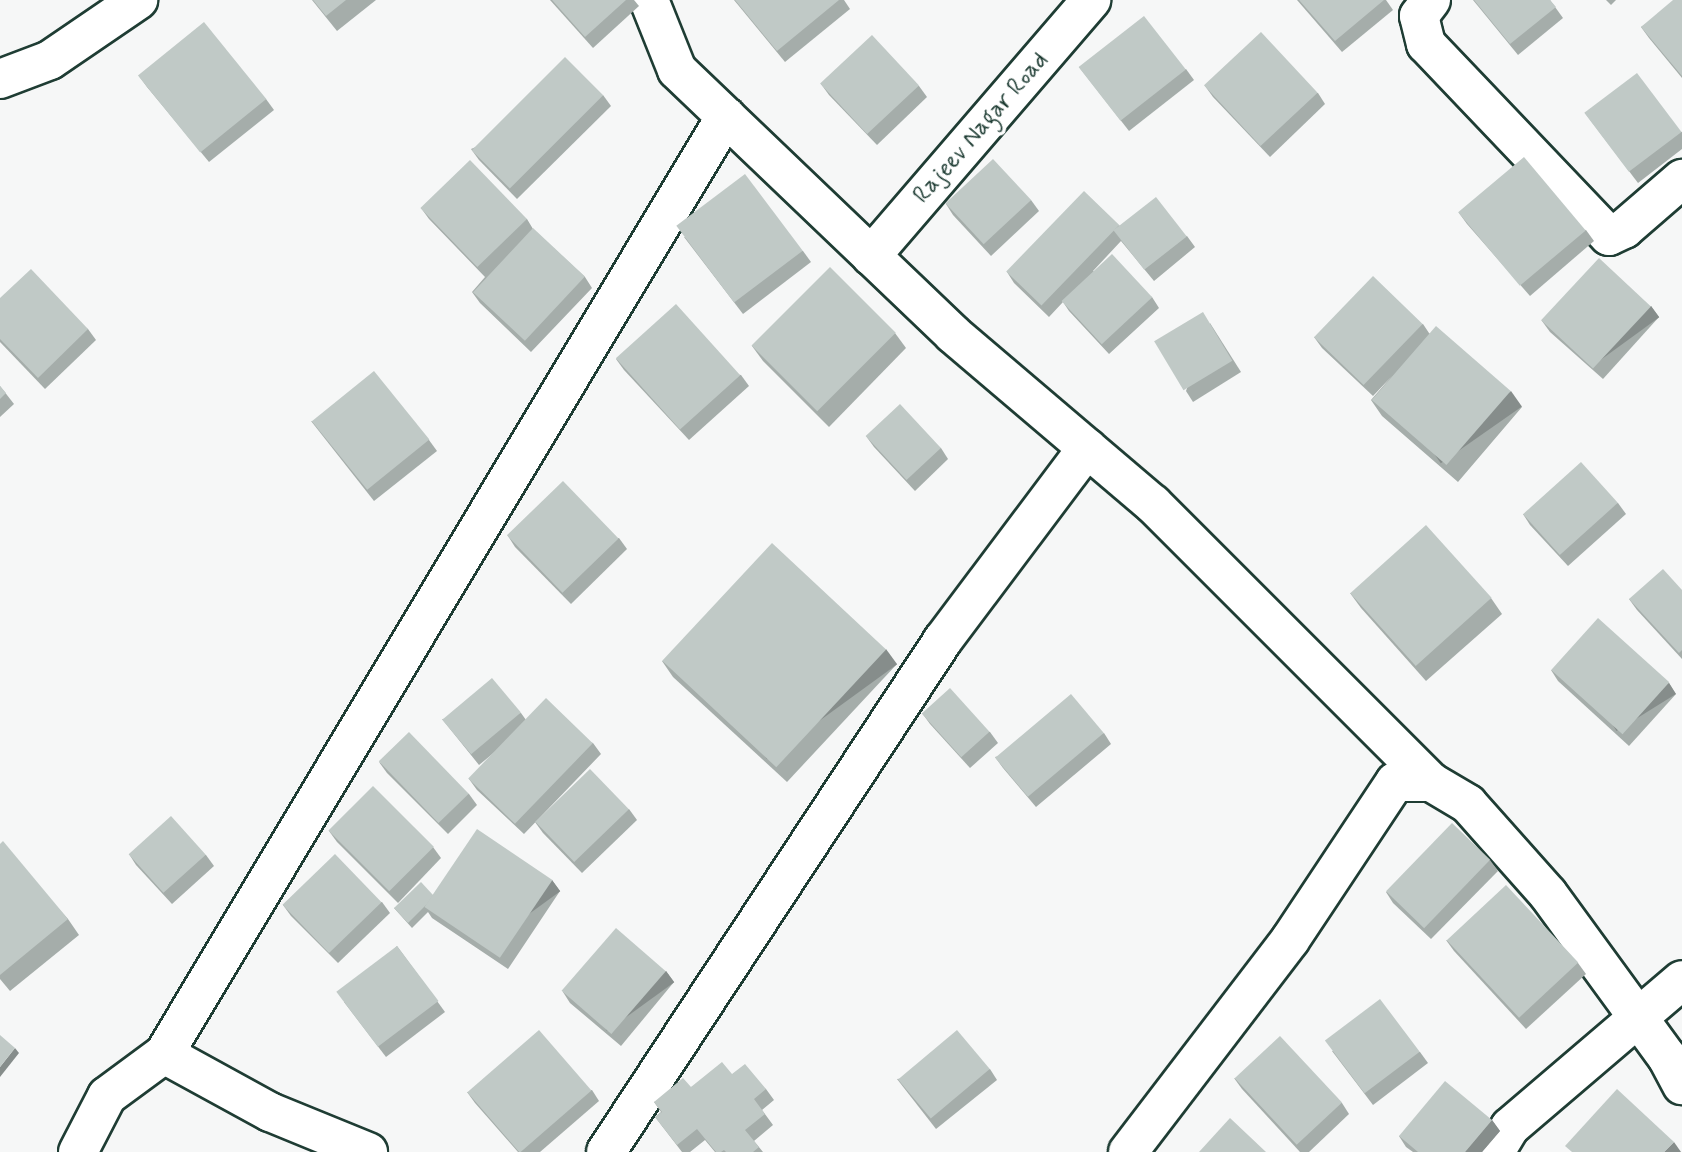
<!DOCTYPE html>
<html>
<head>
<meta charset="utf-8">
<style>
  body { margin:0 }
  #map { position:relative; width:1682px; height:1152px; overflow:hidden; background:#f6f7f7; font-family:Mynerve,sans-serif }
  div>[style] { position:absolute }
  [style*='--x'] { left:calc(var(--x)*1px); top:calc(var(--y)*1px); width:calc(var(--w)*1px); rotate:calc(var(--a)*1deg) }
  .roads { filter:drop-shadow(2px 0 #1f3d34) drop-shadow(-2px 0 #1f3d34) drop-shadow(0 2px #1f3d34) drop-shadow(0 -2px #1f3d34) }
  .minor>* { height:38px; margin:-19px; padding:0 19px; transform-origin:19px; border-radius:19px; background:#fff }
  .wall>* { inset:0; background:#a5adaa }
  .shaded-wall>* { inset:0; background:#868d8b; transform-origin:0 0 }
  .building>* { inset:0; background:#c0c9c6; transform-origin:0 0 }
  span { translate:-50% -50%; white-space:nowrap; text-align:center; line-height:1.15; -webkit-text-stroke:7px #fff; paint-order:stroke }
  .street-label { font-size:24px; color:#1f3d34 }
</style>
</head>
<body>
<div id="map">
  <div class="roads">
    <div class="minor">
      <div style="--x:649;--y:0;--w:75;--a:68.2"></div>
      <div style="--x:677;--y:70;--w:382;--a:43.7"></div>
      <div style="--x:953;--y:334;--w:262;--a:40.4"></div>
      <div style="--x:1153;--y:504;--w:393;--a:45"></div>
      <div style="--x:1431;--y:0;--w:20;--a:127"></div>
      <div style="--x:1419;--y:16;--w:29;--a:76"></div>
      <div style="--x:1426;--y:44;--w:265;--a:46.4"></div>
      <div style="--x:1609;--y:236;--w:17;--a:-25"></div>
      <div style="--x:1624;--y:229;--w:77;--a:-40.8"></div>
      <div style="--x:0;--y:79;--w:53;--a:-20.8"></div>
      <div style="--x:50;--y:60;--w:107;--a:-34.3"></div>
      <div style="--x:871;--y:256;--w:338;--a:-49.3"></div>
      <div style="--x:164;--y:1054;--w:1093;--a:-59.07"></div>
      <div style="--x:78;--y:1152;--w:63;--a:-62.6"></div>
      <div style="--x:107;--y:1096;--w:71;--a:-36.4"></div>
      <div style="--x:164;--y:1054;--w:121;--a:28.7"></div>
      <div style="--x:270;--y:1112;--w:106;--a:22.2"></div>
      <div style="--x:606;--y:1152;--w:613;--a:-56.65"></div>
      <div style="--x:943;--y:640;--w:240;--a:-53.1"></div>
      <div style="--x:1128;--y:1152;--w:267;--a:-52.6"></div>
      <div style="--x:1290;--y:940;--w:190;--a:-56.4"></div>
      <div style="--x:1395;--y:782;--w:36;--a:0"></div>
      <div style="--x:1431;--y:782;--w:43;--a:30.7"></div>
      <div style="--x:1468;--y:804;--w:120;--a:48.4"></div>
      <div style="--x:1548;--y:894;--w:202;--a:53.9"></div>
      <div style="--x:1667;--y:1057;--w:32;--a:62"></div>
      <div style="--x:1495;--y:1152;--w:29;--a:-59"></div>
      <div style="--x:1510;--y:1127;--w:226;--a:-40.5"></div>
    </div>
  </div>
  <div class="wall">
    <div style="clip-path:polygon(312px 0,376px 0,337px 31px)"></div>
    <div style="clip-path:polygon(550px 0,634px 0,639px 6px,593px 48px)"></div>
    <div style="clip-path:polygon(734px 0,844px 0,850px 9px,785px 62px)"></div>
    <div style="clip-path:polygon(1297px 0,1386px 0,1393px 10px,1342px 52px)"></div>
    <div style="clip-path:polygon(1473px 0,1550px 0,1563px 18px,1518px 55px)"></div>
    <div style="clip-path:polygon(1606px 0,1616px 0,1611px 5px)"></div>
    <div style="clip-path:polygon(1682px 0,1682px 78px,1649px 38px,1641px 27px)"></div>
    <div style="clip-path:polygon(1079px 67px,1186px 69px,1194px 80px,1129px 131px)"></div>
    <div style="clip-path:polygon(139px 76px,266px 99px,274px 110px,209px 162px,147px 87px)"></div>
    <div style="clip-path:polygon(821px 84px,919px 86px,927px 97px,877px 145px,829px 95px)"></div>
    <div style="clip-path:polygon(1205px 86px,1318px 93px,1325px 104px,1270px 157px,1213px 97px)"></div>
    <div style="clip-path:polygon(603px 95px,611px 106px,517px 199px,479px 160px,471px 149px)"></div>
    <div style="clip-path:polygon(1585px 113px,1682px 132px,1682px 149px,1638px 183px)"></div>
    <div style="clip-path:polygon(1031px 200px,1039px 211px,991px 256px,953px 215px,946px 204px)"></div>
    <div style="clip-path:polygon(421px 208px,527px 219px,533px 229px,585px 277px,592px 288px,531px 352px,480px 303px,472px 292px,485px 277px,429px 219px)"></div>
    <div style="clip-path:polygon(1459px 213px,1586px 230px,1594px 241px,1530px 296px,1467px 224px)"></div>
    <div style="clip-path:polygon(1119px 225px,1120px 226px,1187px 236px,1195px 247px,1154px 281px,1121px 241px,1093px 271px,1152px 297px,1159px 308px,1109px 354px,1069px 311px,1063px 302px,1049px 317px,1014px 283px,1007px 272px)"></div>
    <div style="clip-path:polygon(684px 237px,803px 251px,811px 262px,743px 314px)"></div>
    <div style="clip-path:polygon(0 298px,88px 329px,96px 340px,45px 389px,0 342px)"></div>
    <div style="clip-path:polygon(1651px 306px,1659px 317px,1603px 379px,1550px 332px,1542px 321px)"></div>
    <div style="clip-path:polygon(1210px 323px,1241px 372px,1193px 402px,1186px 391px)"></div>
    <div style="clip-path:polygon(1423px 324px,1429px 333px,1522px 407px,1458px 482px,1382px 416px,1371px 400px,1392px 376px,1373px 396px,1322px 348px,1314px 337px)"></div>
    <div style="clip-path:polygon(895px 333px,906px 348px,829px 427px,763px 361px,752px 346px)"></div>
    <div style="clip-path:polygon(616px 359px,741px 375px,749px 386px,689px 440px,624px 370px)"></div>
    <div style="clip-path:polygon(0 386px,14px 404px,0 417px)"></div>
    <div style="clip-path:polygon(311px 421px,429px 440px,437px 451px,374px 501px)"></div>
    <div style="clip-path:polygon(866px 436px,941px 448px,948px 459px,915px 491px,874px 447px)"></div>
    <div style="clip-path:polygon(1618px 503px,1626px 514px,1568px 566px,1530px 525px,1523px 514px)"></div>
    <div style="clip-path:polygon(508px 536px,619px 538px,627px 549px,571px 604px,515px 547px)"></div>
    <div style="clip-path:polygon(1682px 590px,1682px 659px,1637px 610px,1629px 599px)"></div>
    <div style="clip-path:polygon(1350px 593px,1491px 598px,1502px 614px,1426px 681px,1361px 608px)"></div>
    <div style="clip-path:polygon(662px 661px,897px 664px,787px 782px,673px 677px)"></div>
    <div style="clip-path:polygon(1551px 670px,1669px 683px,1676px 694px,1629px 746px,1558px 681px)"></div>
    <div style="clip-path:polygon(521px 713px,526px 720px,593px 743px,601px 754px,524px 834px,477px 790px,469px 779px,496px 751px,479px 765px,442px 719px)"></div>
    <div style="clip-path:polygon(922px 713px,990px 732px,998px 743px,970px 768px,930px 724px)"></div>
    <div style="clip-path:polygon(1104px 733px,1111px 744px,1036px 807px,1003px 768px,995px 757px)"></div>
    <div style="clip-path:polygon(379px 762px,469px 794px,477px 805px,448px 834px,387px 773px)"></div>
    <div style="clip-path:polygon(629px 809px,637px 820px,582px 873px,543px 833px,535px 822px)"></div>
    <div style="clip-path:polygon(329px 831px,433px 847px,441px 858px,398px 903px,337px 842px)"></div>
    <div style="clip-path:polygon(0 844px,68px 919px,79px 935px,10px 991px,0 979px)"></div>
    <div style="clip-path:polygon(129px 854px,206px 855px,214px 866px,172px 904px,136px 865px)"></div>
    <div style="clip-path:polygon(1490px 860px,1498px 871px,1431px 939px,1393px 903px,1386px 892px)"></div>
    <div style="clip-path:polygon(552px 880px,560px 891px,508px 969px,432px 918px,428px 912px,412px 928px,394px 908px,433px 895px)"></div>
    <div style="clip-path:polygon(382px 902px,390px 913px,338px 963px,291px 916px,283px 905px)"></div>
    <div style="clip-path:polygon(1446px 940px,1578px 963px,1586px 974px,1526px 1029px,1454px 951px)"></div>
    <div style="clip-path:polygon(397px 946px,445px 1012px,386px 1057px,344px 1002px)"></div>
    <div style="clip-path:polygon(666px 971px,674px 982px,621px 1046px,570px 1003px,563px 992px)"></div>
    <div style="clip-path:polygon(1332px 1051px,1420px 1052px,1428px 1063px,1373px 1105px)"></div>
    <div style="clip-path:polygon(990px 1069px,997px 1080px,936px 1129px,897px 1079px)"></div>
    <div style="clip-path:polygon(732px 1074px,766px 1089px,774px 1100px,762px 1110px,773px 1125px,754px 1141px,763px 1152px,715px 1152px,705px 1140px,690px 1152px,682px 1152px,655px 1117px,661px 1112px,654px 1102px,691px 1087px)"></div>
    <div style="clip-path:polygon(1234px 1078px,1342px 1103px,1349px 1114px,1309px 1152px,1300px 1152px,1242px 1089px)"></div>
    <div style="clip-path:polygon(592px 1090px,599px 1101px,540px 1152px,518px 1152px,475px 1103px,467px 1092px)"></div>
    <div style="clip-path:polygon(1492px 1120px,1500px 1131px,1482px 1152px,1413px 1152px,1406px 1147px,1399px 1136px)"></div>
  </div>
  <div class="shaded-wall">
    <div style="left:1651px;top:306px;width:14px;height:84px;rotate:54deg"></div>
    <div style="left:1511px;top:391px;width:19px;height:99px;rotate:55deg"></div>
    <div style="left:886px;top:649px;width:19px;height:161px;rotate:54deg"></div>
    <div style="left:1669px;top:683px;width:13px;height:70px;rotate:58deg"></div>
    <div style="left:552px;top:880px;width:14px;height:94px;rotate:54deg"></div>
    <div style="left:666px;top:971px;width:14px;height:83px;rotate:54deg"></div>
    <div style="clip-path:polygon(15px 1048px,19px 1053px,0 1077px,0 1067px)"></div>
    <div style="clip-path:polygon(1492px 1120px,1500px 1131px,1482px 1152px,1465px 1152px)"></div>
    <div style="clip-path:polygon(1674px 1142px,1681px 1152px,1664px 1152px)"></div>
  </div>
  <div class="building">
    <div style="clip-path:polygon(313px 0,346px 0,326px 16px)"></div>
    <div style="clip-path:polygon(552px 0,626px 0,585px 37px)"></div>
    <div style="clip-path:polygon(735px 0,839px 0,777px 51px)"></div>
    <div style="clip-path:polygon(1299px 0,1384px 0,1335px 41px)"></div>
    <div style="clip-path:polygon(1474px 0,1550px 0,1556px 7px,1510px 44px)"></div>
    <div style="clip-path:polygon(1673px 0,1682px 0,1682px 76px,1641px 27px)"></div>
    <div style="left:1144px;top:16px;width:68px;height:83px;rotate:52deg"></div>
    <div style="left:204px;top:22px;width:99px;height:85px;rotate:51deg"></div>
    <div style="left:1261px;top:32px;width:83px;height:78px;rotate:47deg"></div>
    <div style="left:872px;top:35px;width:69px;height:71px;rotate:47deg"></div>
    <div style="left:565px;top:57px;width:54px;height:132px;rotate:45deg"></div>
    <div style="left:1637px;top:73px;width:74px;height:66px;rotate:53deg"></div>
    <div style="left:1524px;top:157px;width:96px;height:86px;rotate:50deg"></div>
    <div style="left:993px;top:159px;width:56px;height:65px;rotate:47deg"></div>
    <div style="left:470px;top:160px;width:82px;height:69px;rotate:46deg"></div>
    <div style="left:745px;top:174px;width:96px;height:86px;rotate:53deg"></div>
    <div style="left:1084px;top:191px;width:49px;height:112px;rotate:44deg"></div>
    <div style="left:1156px;top:197px;width:50px;height:54px;rotate:52deg"></div>
    <div style="left:533px;top:228px;width:71px;height:88px;rotate:43deg"></div>
    <div style="left:1112px;top:254px;width:59px;height:69px;rotate:47deg"></div>
    <div style="left:1599px;top:258px;width:71px;height:85px;rotate:43deg"></div>
    <div style="left:830px;top:267px;width:93px;height:111px;rotate:45deg"></div>
    <div style="clip-path:polygon(31px 269px,88px 329px,38px 378px,0 339px,0 298px)"></div>
    <div style="left:1373px;top:276px;width:69px;height:85px;rotate:44deg"></div>
    <div style="left:676px;top:304px;width:96px;height:81px;rotate:48deg"></div>
    <div style="left:1203px;top:312px;width:57px;height:57px;rotate:59deg"></div>
    <div style="left:1436px;top:326px;width:99px;height:98px;rotate:41deg"></div>
    <div style="left:374px;top:371px;width:88px;height:80px;rotate:51deg"></div>
    <div style="clip-path:polygon(0 386px,6px 393px,0 399px)"></div>
    <div style="left:900px;top:404px;width:60px;height:47px;rotate:47deg"></div>
    <div style="left:1581px;top:462px;width:55px;height:78px;rotate:48deg"></div>
    <div style="left:563px;top:481px;width:80px;height:78px;rotate:46deg"></div>
    <div style="left:1426px;top:525px;width:98px;height:102px;rotate:48deg"></div>
    <div style="left:772px;top:543px;width:156px;height:161px;rotate:43deg"></div>
    <div style="clip-path:polygon(1663px 569px,1682px 590px,1682px 650px,1679px 653px,1629px 599px)"></div>
    <div style="left:1598px;top:618px;width:96px;height:70px;rotate:42deg"></div>
    <div style="left:492px;top:678px;width:45px;height:65px;rotate:50deg"></div>
    <div style="left:950px;top:688px;width:59px;height:38px;rotate:48deg"></div>
    <div style="left:1071px;top:694px;width:51px;height:99px;rotate:50deg"></div>
    <div style="left:546px;top:698px;width:65px;height:112px;rotate:44deg"></div>
    <div style="left:409px;top:732px;width:86px;height:42px;rotate:46deg"></div>
    <div style="left:590px;top:769px;width:56px;height:76px;rotate:46deg"></div>
    <div style="left:373px;top:786px;width:86px;height:63px;rotate:45deg"></div>
    <div style="left:171px;top:816px;width:52px;height:57px;rotate:48deg"></div>
    <div style="left:1452px;top:823px;width:53px;height:95px;rotate:44deg"></div>
    <div style="left:477px;top:829px;width:91px;height:94px;rotate:34deg"></div>
    <div style="clip-path:polygon(3px 841px,68px 919px,0 975px,0 844px)"></div>
    <div style="left:335px;top:854px;width:67px;height:73px;rotate:46deg"></div>
    <div style="clip-path:polygon(421px 882px,433px 895px,427px 904px,408px 923px,394px 908px)"></div>
    <div style="left:1506px;top:885px;width:106px;height:81px;rotate:47deg"></div>
    <div style="left:616px;top:928px;width:66px;height:83px;rotate:41deg"></div>
    <div style="left:397px;top:946px;width:69px;height:76px;rotate:53deg"></div>
    <div style="left:1380px;top:999px;width:66px;height:69px;rotate:53deg"></div>
    <div style="left:539px;top:1030px;width:80px;height:95px;rotate:49deg"></div>
    <div style="left:957px;top:1030px;width:51px;height:77px;rotate:50deg"></div>
    <div style="clip-path:polygon(0 1035px,15px 1048px,0 1067px)"></div>
    <div style="left:1280px;top:1036px;width:91px;height:62px;rotate:47deg"></div>
    <div style="clip-path:polygon(722px 1062px,732px 1074px,745px 1064px,766px 1089px,754px 1099px,765px 1114px,745px 1130px,759px 1147px,753px 1152px,726px 1152px,724px 1150px,721px 1152px,716px 1152px,697px 1129px,677px 1145px,655px 1117px,662px 1112px,654px 1102px,683px 1078px,691px 1087px)"></div>
    <div style="clip-path:polygon(1445px 1081px,1492px 1120px,1465px 1152px,1418px 1152px,1399px 1136px)"></div>
    <div style="clip-path:polygon(1617px 1089px,1674px 1142px,1664px 1152px,1572px 1152px,1565px 1146px)"></div>
    <div style="clip-path:polygon(1230px 1118px,1266px 1152px,1199px 1152px)"></div>
  </div>
  <div class="street-label">
    <span style="left:981px;top:128px;rotate:-49deg">Rajeev Nagar Road</span>
  </div>
</div>
</body>
</html>
